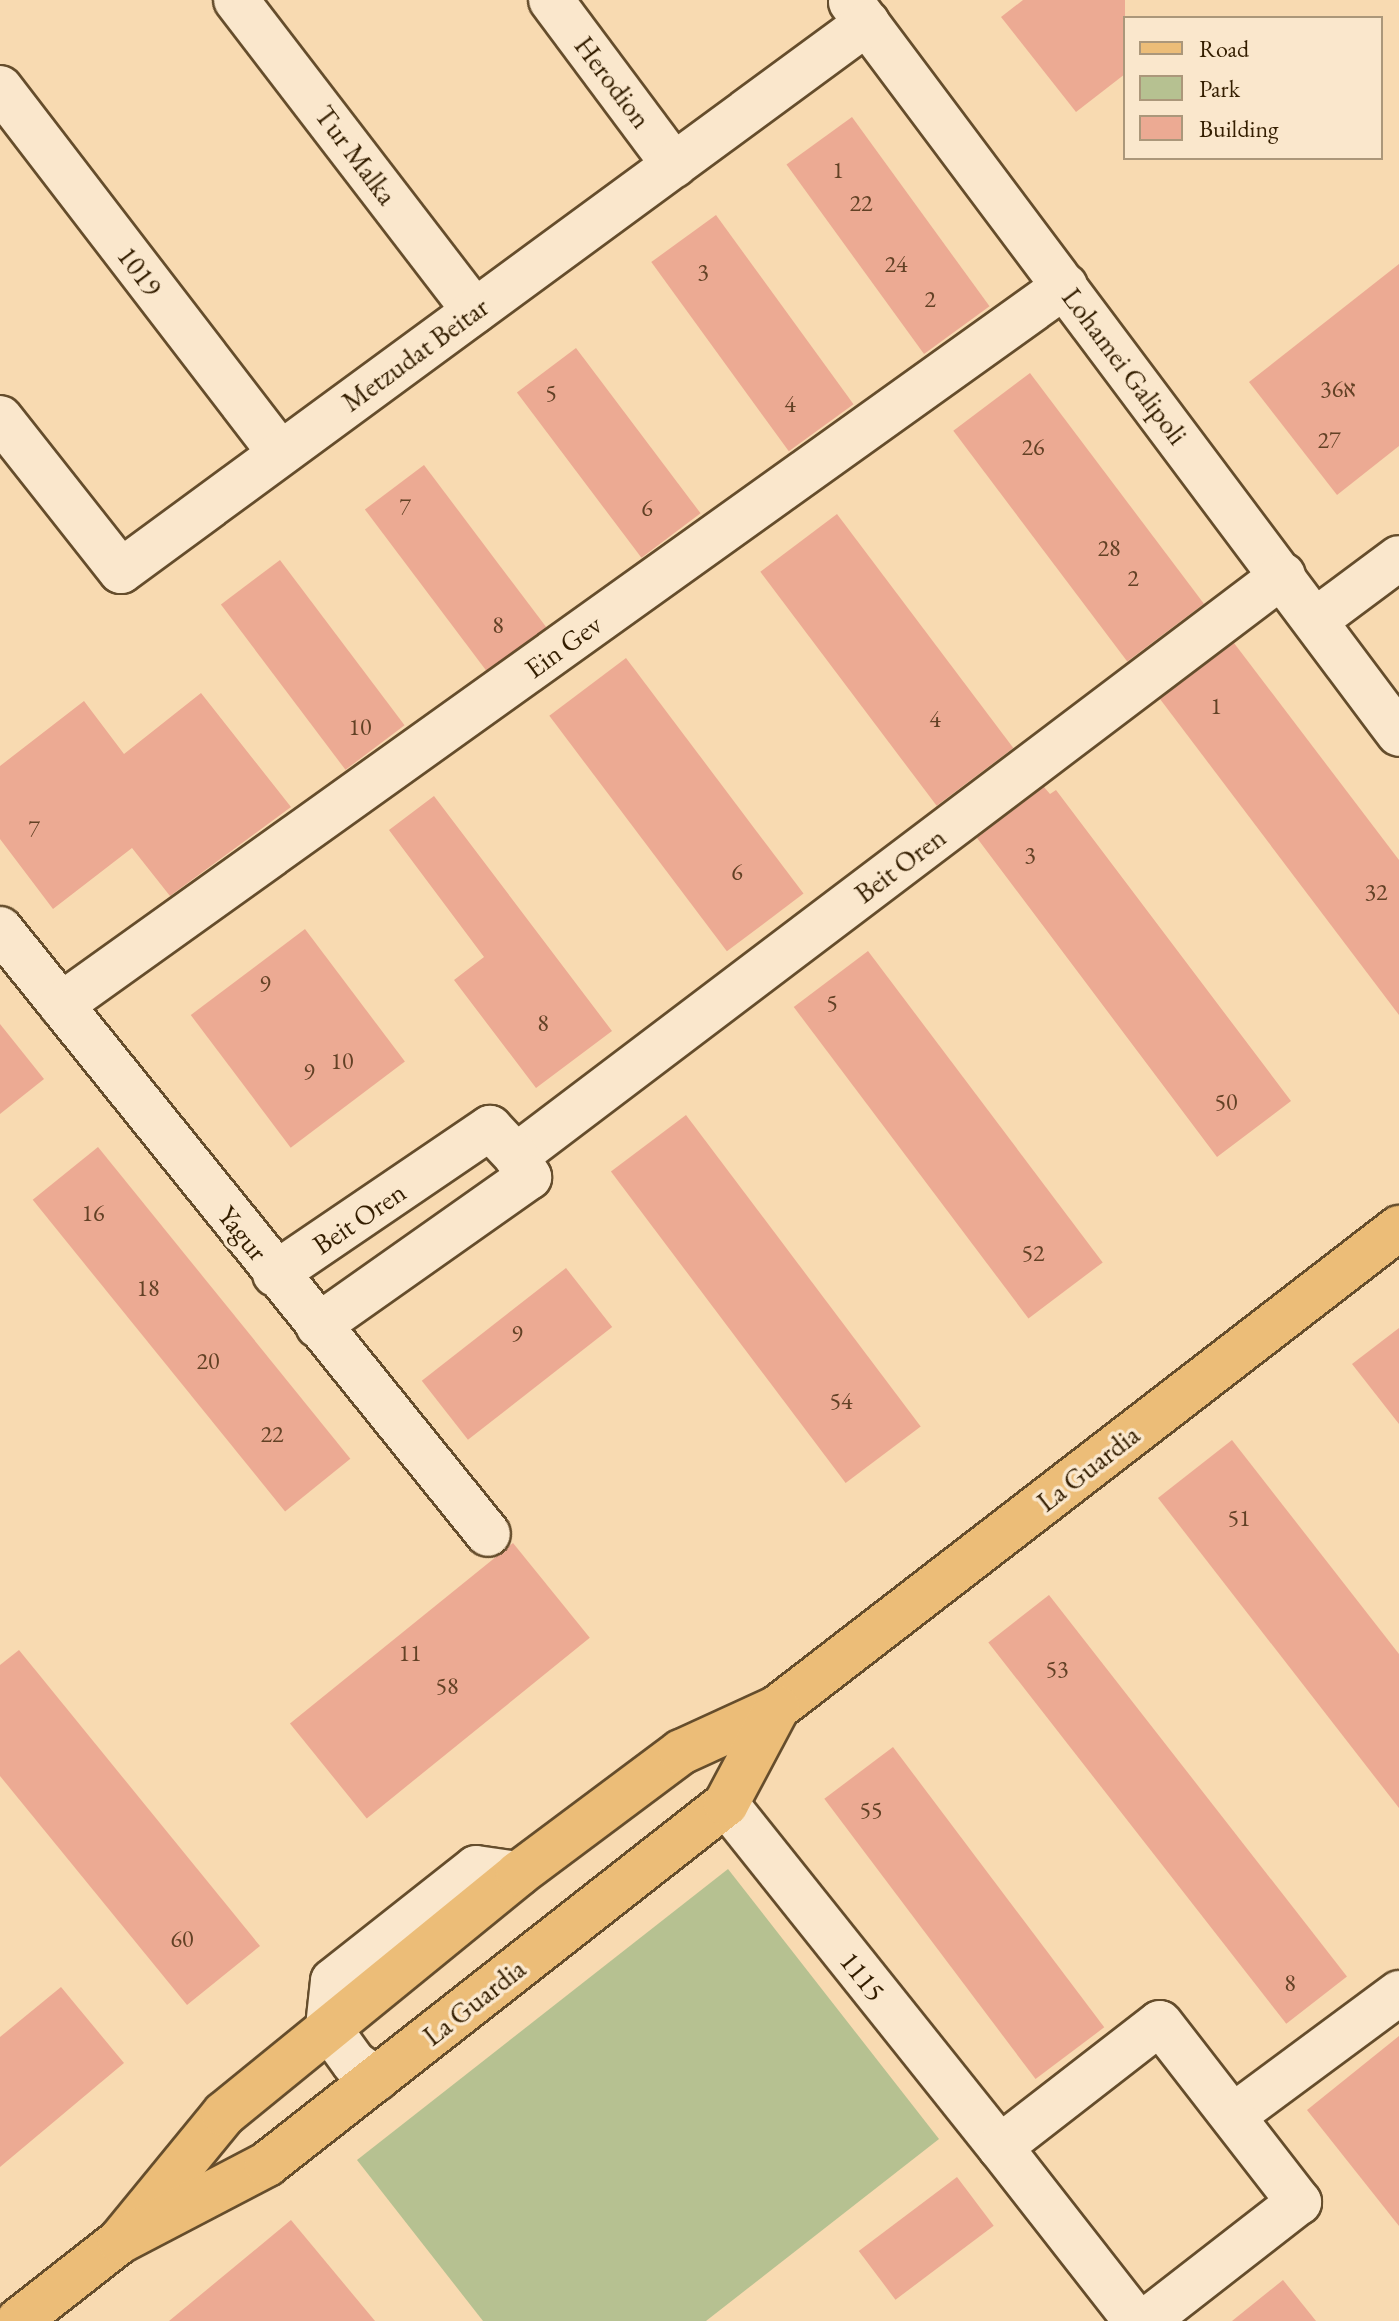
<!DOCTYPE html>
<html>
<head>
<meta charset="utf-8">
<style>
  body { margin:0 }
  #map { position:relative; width:1399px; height:2321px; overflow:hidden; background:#f8dab1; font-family:"EB Garamond","Frank Ruhl Libre",serif }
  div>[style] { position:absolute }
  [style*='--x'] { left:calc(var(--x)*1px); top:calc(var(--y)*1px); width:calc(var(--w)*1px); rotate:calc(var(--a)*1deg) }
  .green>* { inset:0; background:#b6c191 }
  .building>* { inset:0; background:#ecaa93; transform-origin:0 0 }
  .roads { filter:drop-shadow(2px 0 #654d2c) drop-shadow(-2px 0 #654d2c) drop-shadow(0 2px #654d2c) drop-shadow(0 -2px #654d2c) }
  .minor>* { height:44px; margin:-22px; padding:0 22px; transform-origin:22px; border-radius:22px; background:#fae7cc }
  .major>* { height:44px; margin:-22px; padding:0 22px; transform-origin:22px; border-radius:22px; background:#ecbd78 }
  span { translate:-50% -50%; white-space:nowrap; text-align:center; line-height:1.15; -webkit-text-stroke:7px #fae7cc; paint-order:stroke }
  .number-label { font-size:24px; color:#624125 }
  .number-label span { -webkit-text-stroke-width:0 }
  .street-label { font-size:28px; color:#341e00 }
  .legend { position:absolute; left:1123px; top:16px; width:260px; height:144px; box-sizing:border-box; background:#fae7cc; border:2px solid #ab977a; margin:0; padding:10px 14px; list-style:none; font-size:24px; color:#341e00 }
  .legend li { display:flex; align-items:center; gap:16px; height:40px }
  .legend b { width:40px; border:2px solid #ab977a }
</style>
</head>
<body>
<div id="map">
  <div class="green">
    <div style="clip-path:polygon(728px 1869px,939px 2139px,706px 2321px,483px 2321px,357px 2160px)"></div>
  </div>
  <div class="building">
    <div style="clip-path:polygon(1023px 0,1125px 0,1125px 74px,1076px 112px,1001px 17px)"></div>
    <div style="left:852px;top:117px;width:234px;height:81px;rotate:54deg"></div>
    <div style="left:716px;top:215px;width:234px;height:80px;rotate:54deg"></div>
    <div style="clip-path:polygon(1399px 264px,1399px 446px,1337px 495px,1249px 382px)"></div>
    <div style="left:576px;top:348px;width:207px;height:74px;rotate:53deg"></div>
    <div style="left:1030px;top:373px;width:289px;height:96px;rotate:53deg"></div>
    <div style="left:424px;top:465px;width:203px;height:74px;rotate:53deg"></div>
    <div style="left:837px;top:514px;width:293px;height:96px;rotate:53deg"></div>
    <div style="left:280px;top:560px;width:207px;height:74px;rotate:53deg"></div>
    <div style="clip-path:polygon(1234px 643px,1399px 860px,1399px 1015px,1160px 699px)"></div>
    <div style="left:626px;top:658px;width:295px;height:96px;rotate:53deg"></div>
    <div style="clip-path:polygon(201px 693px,291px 807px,170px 896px,132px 848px,53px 909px,0 839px,0 766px,84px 701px,124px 754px)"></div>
    <div style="clip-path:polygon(1044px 787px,1050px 794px,1056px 790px,1291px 1101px,1217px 1157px,977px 838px)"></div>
    <div style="clip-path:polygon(434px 796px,612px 1031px,536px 1088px,454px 980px,484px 957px,389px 830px)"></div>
    <div style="left:305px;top:929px;width:166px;height:143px;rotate:53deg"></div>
    <div style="left:868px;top:951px;width:390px;height:93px;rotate:53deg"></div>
    <div style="clip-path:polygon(0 1024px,44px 1079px,0 1114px)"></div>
    <div style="left:686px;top:1115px;width:390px;height:94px;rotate:53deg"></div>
    <div style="left:98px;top:1147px;width:401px;height:84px;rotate:51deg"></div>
    <div style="left:566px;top:1268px;width:75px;height:183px;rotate:52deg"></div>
    <div style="clip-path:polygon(1399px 1328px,1399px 1424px,1352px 1364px)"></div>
    <div style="clip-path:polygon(1232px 1440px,1399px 1654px,1399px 1808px,1158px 1498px)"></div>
    <div style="left:513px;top:1543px;width:122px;height:287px;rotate:51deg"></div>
    <div style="left:1049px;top:1595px;width:484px;height:77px;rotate:52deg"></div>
    <div style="clip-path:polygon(19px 1650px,260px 1946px,187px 2005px,0 1776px,0 1665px)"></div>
    <div style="left:893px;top:1747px;width:351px;height:86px;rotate:53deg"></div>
    <div style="clip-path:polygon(61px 1987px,124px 2063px,0 2167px,0 2037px)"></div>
    <div style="clip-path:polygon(1399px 2036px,1399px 2226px,1307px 2110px)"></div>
    <div style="left:957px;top:2177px;width:61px;height:123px;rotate:53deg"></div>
    <div style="clip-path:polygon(291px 2220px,375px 2321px,169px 2321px)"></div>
    <div style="clip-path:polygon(1283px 2280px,1316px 2321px,1232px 2321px)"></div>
  </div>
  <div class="roads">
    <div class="minor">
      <div style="--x:236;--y:0;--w:392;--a:52.5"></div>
      <div style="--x:551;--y:0;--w:206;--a:53.3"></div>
      <div style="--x:851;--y:2;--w:914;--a:53.18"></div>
      <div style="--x:0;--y:88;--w:460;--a:52.5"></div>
      <div style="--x:0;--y:418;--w:195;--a:51.7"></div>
      <div style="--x:121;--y:571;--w:926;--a:-36.3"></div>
      <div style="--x:1317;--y:619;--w:102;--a:-36.6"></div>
      <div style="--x:0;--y:929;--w:777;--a:51.11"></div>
      <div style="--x:61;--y:1005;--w:1235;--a:-35.61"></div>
      <div style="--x:516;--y:1156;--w:962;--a:-37.14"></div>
      <div style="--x:275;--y:1274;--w:260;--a:-34.2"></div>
      <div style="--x:490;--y:1128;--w:38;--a:47"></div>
      <div style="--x:516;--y:1156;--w:25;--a:58"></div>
      <div style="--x:529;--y:1177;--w:258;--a:144.8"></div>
      <div style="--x:726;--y:1804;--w:439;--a:51.4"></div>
      <div style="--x:376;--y:2079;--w:27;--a:-144"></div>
      <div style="--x:354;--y:2063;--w:44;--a:-125.8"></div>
      <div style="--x:328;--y:2027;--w:46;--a:-83.8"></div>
      <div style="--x:333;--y:1981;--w:182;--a:-38.3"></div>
      <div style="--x:476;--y:1868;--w:42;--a:8.1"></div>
      <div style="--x:1233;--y:2116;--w:207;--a:-36.5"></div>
      <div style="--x:1136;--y:2321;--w:221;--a:-128"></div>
      <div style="--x:1000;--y:2147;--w:202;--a:-37.8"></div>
      <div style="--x:1160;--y:2023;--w:227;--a:52.2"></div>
      <div style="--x:1299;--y:2202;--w:194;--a:142.1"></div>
    </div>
    <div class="major">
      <div style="--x:120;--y:2241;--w:164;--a:-50.7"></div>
      <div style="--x:224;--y:2114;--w:380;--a:-39.2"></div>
      <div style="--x:518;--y:1874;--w:204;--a:-36.8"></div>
      <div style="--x:681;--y:1752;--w:106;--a:-24.6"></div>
      <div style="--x:777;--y:1708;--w:786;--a:-37.66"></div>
      <div style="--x:18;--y:2321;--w:130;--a:-38.1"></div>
      <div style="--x:120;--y:2241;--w:166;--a:-27.6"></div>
      <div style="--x:267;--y:2164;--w:583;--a:-38.11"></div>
      <div style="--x:726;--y:1804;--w:109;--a:-62"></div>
    </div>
  </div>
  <div class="number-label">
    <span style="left:838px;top:170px">1</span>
    <span style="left:861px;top:203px">22</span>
    <span style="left:896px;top:264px">24</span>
    <span style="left:703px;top:272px">3</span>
    <span style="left:930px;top:299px">2</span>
    <span style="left:1338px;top:389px">36א</span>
    <span style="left:551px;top:393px">5</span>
    <span style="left:790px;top:404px">4</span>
    <span style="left:1329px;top:440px">27</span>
    <span style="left:1033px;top:447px">26</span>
    <span style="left:405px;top:507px">7</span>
    <span style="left:647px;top:508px">6</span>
    <span style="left:1109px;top:548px">28</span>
    <span style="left:1133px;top:578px">2</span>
    <span style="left:498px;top:625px">8</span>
    <span style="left:1216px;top:706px">1</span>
    <span style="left:935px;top:719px">4</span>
    <span style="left:360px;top:727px">10</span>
    <span style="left:34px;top:829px">7</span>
    <span style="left:1030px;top:855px">3</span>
    <span style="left:737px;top:872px">6</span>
    <span style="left:1376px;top:892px">32</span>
    <span style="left:265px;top:984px">9</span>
    <span style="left:832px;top:1003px">5</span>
    <span style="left:543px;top:1023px">8</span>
    <span style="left:342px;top:1061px">10</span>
    <span style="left:309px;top:1072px">9</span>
    <span style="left:1226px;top:1102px">50</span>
    <span style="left:93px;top:1213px">16</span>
    <span style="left:1033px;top:1253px">52</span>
    <span style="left:148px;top:1288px">18</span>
    <span style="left:517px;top:1334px">9</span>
    <span style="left:208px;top:1361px">20</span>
    <span style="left:841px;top:1401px">54</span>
    <span style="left:272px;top:1434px">22</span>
    <span style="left:1239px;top:1518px">51</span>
    <span style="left:410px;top:1653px">11</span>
    <span style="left:1057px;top:1669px">53</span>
    <span style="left:447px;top:1686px">58</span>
    <span style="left:871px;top:1810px">55</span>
    <span style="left:182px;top:1939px">60</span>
    <span style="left:1290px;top:1983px">8</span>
  </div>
  <div class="street-label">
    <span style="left:613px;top:82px;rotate:53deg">Herodion</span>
    <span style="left:356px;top:155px;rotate:53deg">Tur Malka</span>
    <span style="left:140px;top:271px;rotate:53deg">1019</span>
    <span style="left:415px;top:354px;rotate:-36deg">Metzudat Beitar</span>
    <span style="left:1125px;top:366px;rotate:53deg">Lohamei Galipoli</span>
    <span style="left:563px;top:646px;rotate:-36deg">Ein Gev</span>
    <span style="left:900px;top:865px;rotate:-37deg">Beit Oren</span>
    <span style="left:359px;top:1218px;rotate:-34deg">Beit Oren</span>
    <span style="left:243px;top:1233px;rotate:51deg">Yagur</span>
    <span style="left:1088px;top:1468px;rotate:-38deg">La Guardia</span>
    <span style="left:863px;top:1976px;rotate:51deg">1115</span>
    <span style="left:474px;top:2002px;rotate:-38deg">La Guardia</span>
  </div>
  <ul class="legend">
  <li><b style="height:10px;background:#ecbd78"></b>Road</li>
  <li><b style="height:22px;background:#b6c191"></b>Park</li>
  <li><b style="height:22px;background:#ecaa93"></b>Building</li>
  </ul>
</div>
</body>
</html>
